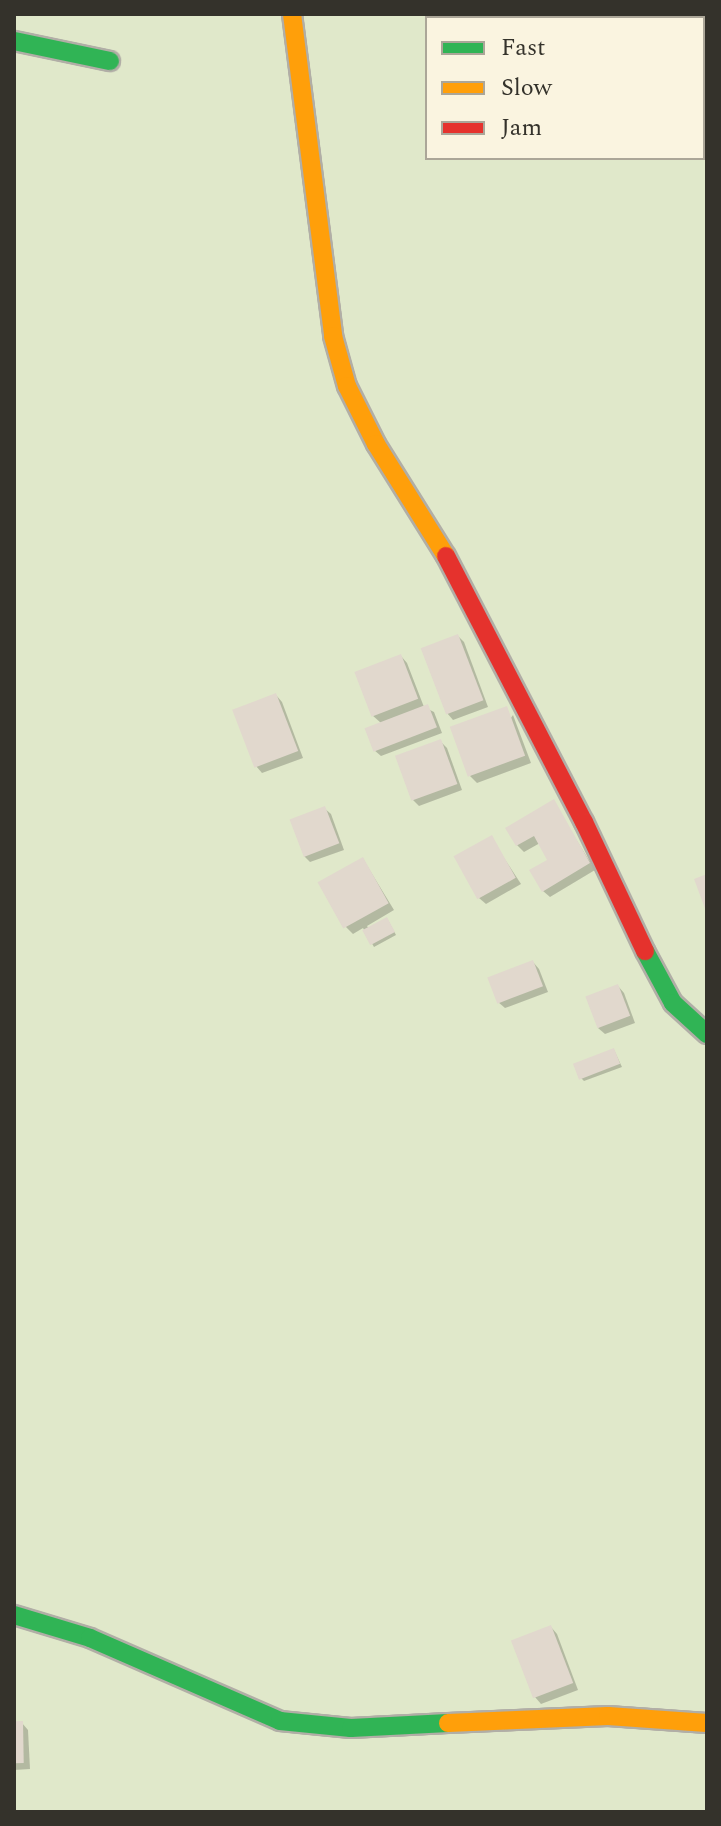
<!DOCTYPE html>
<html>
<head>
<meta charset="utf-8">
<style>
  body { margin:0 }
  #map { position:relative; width:721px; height:1826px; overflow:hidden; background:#f4f0e6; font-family:Spectral,serif }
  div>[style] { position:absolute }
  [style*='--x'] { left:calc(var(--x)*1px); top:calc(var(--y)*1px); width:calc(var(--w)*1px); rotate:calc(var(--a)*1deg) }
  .green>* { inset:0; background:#e0e8ca }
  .shadow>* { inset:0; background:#0003 }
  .building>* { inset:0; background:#e1d8cd; transform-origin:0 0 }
  .roads { filter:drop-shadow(2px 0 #b1aea6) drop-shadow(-2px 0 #b1aea6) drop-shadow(0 2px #b1aea6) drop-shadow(0 -2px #b1aea6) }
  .fast>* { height:18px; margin:-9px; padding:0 9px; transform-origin:9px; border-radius:9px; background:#30b455 }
  .slow>* { height:18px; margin:-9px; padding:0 9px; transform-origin:9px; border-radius:9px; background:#ff9f0a }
  .jam>* { height:18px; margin:-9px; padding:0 9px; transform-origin:9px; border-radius:9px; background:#e5322d }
  span { translate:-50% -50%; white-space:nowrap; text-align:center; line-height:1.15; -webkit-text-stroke:6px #faf4e0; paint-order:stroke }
  .frame { position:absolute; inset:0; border:16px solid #34322b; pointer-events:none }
  .legend { position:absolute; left:425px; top:16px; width:280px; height:144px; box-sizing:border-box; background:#faf4e0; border:2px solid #aba698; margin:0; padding:10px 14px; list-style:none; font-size:24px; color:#34322b }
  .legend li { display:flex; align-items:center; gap:16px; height:40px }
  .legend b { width:40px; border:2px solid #aba698 }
</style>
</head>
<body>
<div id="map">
  <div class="green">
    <div style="clip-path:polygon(evenodd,14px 14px,707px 14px,707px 1812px,14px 1812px,14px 14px,427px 18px,703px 18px,703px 158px,427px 158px,427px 18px)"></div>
  </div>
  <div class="shadow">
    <div style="clip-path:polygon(458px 636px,464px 642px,488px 707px,453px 720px,447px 713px,423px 649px)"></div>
    <div style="clip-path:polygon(401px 656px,407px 663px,424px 707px,434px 712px,442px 733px,381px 756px,374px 750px,381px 723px,372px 715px)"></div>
    <div style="clip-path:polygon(276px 695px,282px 702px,303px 758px,262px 773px,256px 766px)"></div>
    <div style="clip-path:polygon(513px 715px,531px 763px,477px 783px,470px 776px)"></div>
    <div style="clip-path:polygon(440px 741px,447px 748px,462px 790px,419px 806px,413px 800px)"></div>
    <div style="clip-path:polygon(553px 802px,595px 870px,550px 897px,543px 891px,550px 861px,540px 843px,524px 852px,517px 845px)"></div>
    <div style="clip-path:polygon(324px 808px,331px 814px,344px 850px,310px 862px,304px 856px)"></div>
    <div style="clip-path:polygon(491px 838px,521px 884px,486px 904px,479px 898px)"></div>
    <div style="clip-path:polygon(363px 859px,394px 910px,367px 926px,369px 929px,389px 922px,396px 935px,374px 947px,363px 928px,353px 934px,346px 927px,321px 884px)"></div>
    <div style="clip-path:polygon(533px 962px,539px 969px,548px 992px,505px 1008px,498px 1002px)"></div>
    <div style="clip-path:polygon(618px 986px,624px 993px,635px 1023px,605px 1034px,598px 1028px)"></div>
    <div style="clip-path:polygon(614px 1050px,622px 1067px,584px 1081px,581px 1078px)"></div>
    <div style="clip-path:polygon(551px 1627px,557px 1634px,578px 1690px,541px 1704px,535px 1697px)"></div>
    <div style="clip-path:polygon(22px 1723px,28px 1730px,30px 1769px,14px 1770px,14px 1724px)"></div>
  </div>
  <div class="building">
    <div style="left:458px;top:634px;width:71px;height:40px;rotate:69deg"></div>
    <div style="left:401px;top:654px;width:48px;height:50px;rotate:69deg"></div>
    <div style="left:276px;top:693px;width:62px;height:47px;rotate:69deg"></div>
    <div style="left:428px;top:704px;width:25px;height:68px;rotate:69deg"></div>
    <div style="left:507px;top:706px;width:53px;height:61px;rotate:70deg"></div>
    <div style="left:441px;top:739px;width:48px;height:49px;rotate:70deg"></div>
    <div style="clip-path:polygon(554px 799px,590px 863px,542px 892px,529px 870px,547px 860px,534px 836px,516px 846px,505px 828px)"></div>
    <div style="left:325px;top:806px;width:40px;height:38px;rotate:69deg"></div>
    <div style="left:492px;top:835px;width:49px;height:44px;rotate:61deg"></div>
    <div style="left:363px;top:857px;width:53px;height:52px;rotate:61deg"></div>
    <div style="clip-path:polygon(707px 874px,707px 914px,694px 879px)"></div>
    <div style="left:387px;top:917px;width:17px;height:28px;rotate:62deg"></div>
    <div style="left:533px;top:960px;width:28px;height:49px;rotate:69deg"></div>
    <div style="left:618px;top:984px;width:34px;height:35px;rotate:69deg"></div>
    <div style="left:614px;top:1048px;width:17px;height:44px;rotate:69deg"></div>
    <div style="left:551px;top:1625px;width:62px;height:43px;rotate:69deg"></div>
    <div style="left:23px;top:1721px;width:42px;height:9px;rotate:89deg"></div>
  </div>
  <div class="roads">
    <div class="fast">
      <div style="--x:14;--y:41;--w:98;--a:11.8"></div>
      <div style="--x:645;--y:951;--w:59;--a:61.7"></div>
      <div style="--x:673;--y:1003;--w:46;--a:42.4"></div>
      <div style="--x:14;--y:1615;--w:79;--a:16.8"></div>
      <div style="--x:90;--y:1638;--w:207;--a:23.6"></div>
      <div style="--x:280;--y:1721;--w:71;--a:5.6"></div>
      <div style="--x:351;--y:1728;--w:97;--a:-3"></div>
    </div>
    <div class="slow">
      <div style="--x:292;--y:14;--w:325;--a:82.7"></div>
      <div style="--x:333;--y:336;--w:52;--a:74.4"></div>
      <div style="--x:347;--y:386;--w:65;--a:63.4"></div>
      <div style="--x:376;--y:444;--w:132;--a:58"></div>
      <div style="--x:448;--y:1723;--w:160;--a:-2.5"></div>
      <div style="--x:608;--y:1716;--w:99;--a:4"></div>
    </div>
    <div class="jam">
      <div style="--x:446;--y:556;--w:300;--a:62.6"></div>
      <div style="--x:584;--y:822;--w:143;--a:64.7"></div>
    </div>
  </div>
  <div class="frame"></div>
  <ul class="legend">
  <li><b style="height:10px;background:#30b455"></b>Fast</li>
  <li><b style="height:10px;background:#ff9f0a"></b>Slow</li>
  <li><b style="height:10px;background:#e5322d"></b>Jam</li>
  </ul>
</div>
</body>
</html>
